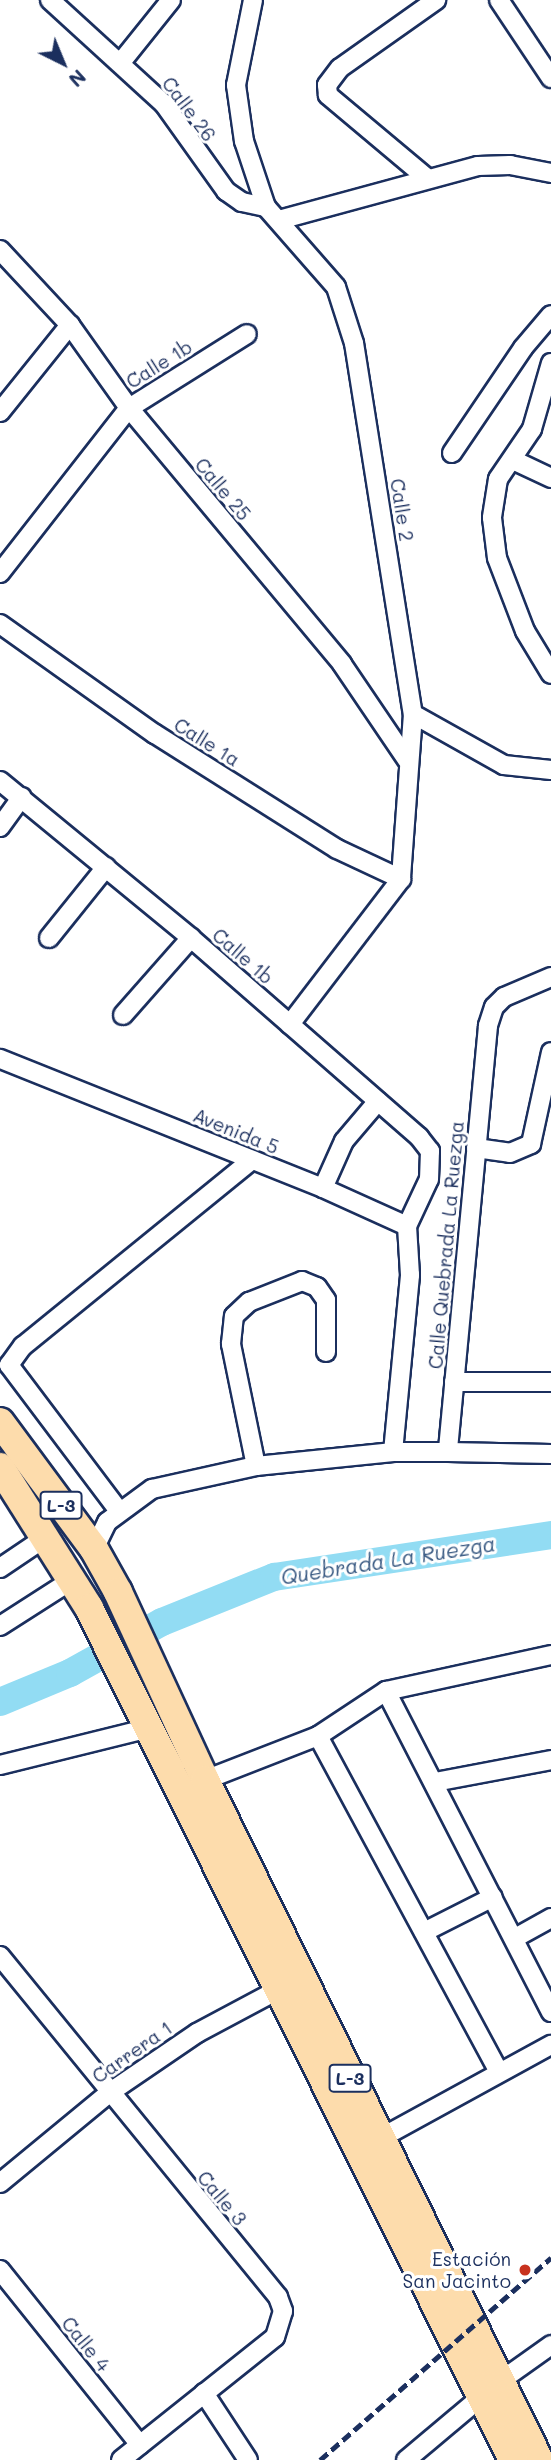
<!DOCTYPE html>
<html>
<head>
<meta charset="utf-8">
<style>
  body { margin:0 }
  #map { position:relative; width:551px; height:2460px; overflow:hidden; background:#fff; font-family:Mali,sans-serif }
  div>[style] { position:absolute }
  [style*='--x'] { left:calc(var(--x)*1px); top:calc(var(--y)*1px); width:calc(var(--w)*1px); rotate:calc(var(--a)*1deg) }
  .river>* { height:28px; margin:-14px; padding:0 14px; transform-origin:14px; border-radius:14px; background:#92dcf3 }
  .roads { filter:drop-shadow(2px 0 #1b2f5e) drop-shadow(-2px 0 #1b2f5e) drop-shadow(0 2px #1b2f5e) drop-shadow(0 -2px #1b2f5e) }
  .street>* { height:18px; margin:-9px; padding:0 9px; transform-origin:9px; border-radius:9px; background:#fff }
  .primary>* { height:28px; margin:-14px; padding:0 14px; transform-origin:14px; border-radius:14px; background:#fddcac }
  .rail>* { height:4.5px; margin-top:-2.25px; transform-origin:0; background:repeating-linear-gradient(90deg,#1b2f5e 0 10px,transparent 0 15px) }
  .dots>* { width:19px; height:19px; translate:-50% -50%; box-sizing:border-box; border:4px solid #fff; border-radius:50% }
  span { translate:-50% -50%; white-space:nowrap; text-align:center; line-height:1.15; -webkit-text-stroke:6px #fff; paint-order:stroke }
  .shield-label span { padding:2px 5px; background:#fff; border:2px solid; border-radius:5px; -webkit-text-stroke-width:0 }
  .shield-label { font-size:18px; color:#1b2f5e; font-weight:700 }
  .street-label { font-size:19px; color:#1b2f5e }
  .poi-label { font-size:19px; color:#1b2f5e }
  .right { translate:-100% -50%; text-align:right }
  .water-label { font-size:21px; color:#395a83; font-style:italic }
  .north { position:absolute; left:28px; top:28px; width:70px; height:70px; -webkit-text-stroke:5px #fff; paint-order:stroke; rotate:137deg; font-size:19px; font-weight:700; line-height:28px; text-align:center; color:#1b2f5e }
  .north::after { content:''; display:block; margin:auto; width:24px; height:32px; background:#1b2f5e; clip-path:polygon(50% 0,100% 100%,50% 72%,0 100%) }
</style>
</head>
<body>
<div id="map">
  <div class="river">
    <div style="--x:0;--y:1702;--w:76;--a:-22.5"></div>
    <div style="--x:70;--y:1673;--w:105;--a:-29"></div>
    <div style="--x:162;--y:1622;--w:121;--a:-21.9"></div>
    <div style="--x:274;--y:1577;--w:280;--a:-8.6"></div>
  </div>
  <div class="roads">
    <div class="street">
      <div style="--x:50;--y:0;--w:154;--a:42.4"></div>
      <div style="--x:164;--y:104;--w:107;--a:54.5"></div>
      <div style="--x:226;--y:191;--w:19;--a:35"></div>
      <div style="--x:242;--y:202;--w:25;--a:12"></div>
      <div style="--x:253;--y:0;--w:87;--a:101.3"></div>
      <div style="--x:236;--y:85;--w:57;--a:81.9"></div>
      <div style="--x:244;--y:141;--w:70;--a:71.6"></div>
      <div style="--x:266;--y:207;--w:106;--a:48.8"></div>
      <div style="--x:336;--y:287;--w:59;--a:72.2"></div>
      <div style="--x:354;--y:343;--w:376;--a:81"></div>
      <div style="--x:413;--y:714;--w:165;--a:94.2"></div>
      <div style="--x:401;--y:879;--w:183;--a:127.4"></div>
      <div style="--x:499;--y:0;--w:94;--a:56.3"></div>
      <div style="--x:122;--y:61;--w:78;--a:-51.2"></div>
      <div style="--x:428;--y:179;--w:131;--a:-140"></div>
      <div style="--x:328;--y:95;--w:10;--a:-96"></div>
      <div style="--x:327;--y:85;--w:21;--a:-53"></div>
      <div style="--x:340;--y:68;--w:118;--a:-35.3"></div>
      <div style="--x:279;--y:220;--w:206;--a:-15.2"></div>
      <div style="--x:478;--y:166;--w:32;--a:-2"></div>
      <div style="--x:510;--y:165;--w:42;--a:11"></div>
      <div style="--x:0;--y:250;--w:103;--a:47"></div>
      <div style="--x:70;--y:325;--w:102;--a:54.6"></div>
      <div style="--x:129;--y:408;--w:333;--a:50.2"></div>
      <div style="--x:342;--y:664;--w:116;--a:55.9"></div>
      <div style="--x:551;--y:363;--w:69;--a:106.1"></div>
      <div style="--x:532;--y:429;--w:60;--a:124.2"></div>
      <div style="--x:498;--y:479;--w:39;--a:99"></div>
      <div style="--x:492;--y:518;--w:40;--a:82.9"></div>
      <div style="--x:497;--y:558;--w:78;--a:69"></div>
      <div style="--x:525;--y:631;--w:50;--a:58.8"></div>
      <div style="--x:0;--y:412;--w:112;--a:-51.2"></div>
      <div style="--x:452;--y:453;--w:127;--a:-55.9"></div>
      <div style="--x:523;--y:348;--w:43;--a:-49.7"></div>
      <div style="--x:513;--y:460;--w:42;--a:25.3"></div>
      <div style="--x:0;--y:573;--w:209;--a:-52"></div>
      <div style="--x:129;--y:408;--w:139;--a:-32.1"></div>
      <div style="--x:0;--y:624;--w:190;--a:35.4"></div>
      <div style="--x:155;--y:734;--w:215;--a:32.3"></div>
      <div style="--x:337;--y:849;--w:71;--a:25.1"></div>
      <div style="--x:413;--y:714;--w:104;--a:29.3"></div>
      <div style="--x:504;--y:765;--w:47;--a:6.1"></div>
      <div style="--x:0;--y:781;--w:247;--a:39.4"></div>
      <div style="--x:191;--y:938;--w:303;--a:41.1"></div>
      <div style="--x:419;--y:1137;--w:18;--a:52"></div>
      <div style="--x:430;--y:1151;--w:28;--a:92"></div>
      <div style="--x:429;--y:1179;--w:52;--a:115.1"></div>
      <div style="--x:407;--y:1226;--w:92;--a:-155.7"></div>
      <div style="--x:323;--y:1188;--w:348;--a:-158.2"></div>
      <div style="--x:0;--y:827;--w:37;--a:-54"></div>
      <div style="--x:49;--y:938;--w:91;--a:-51.2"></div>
      <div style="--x:551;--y:977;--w:51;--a:156.9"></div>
      <div style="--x:504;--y:997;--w:14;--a:135"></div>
      <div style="--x:494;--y:1007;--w:20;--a:108"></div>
      <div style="--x:488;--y:1026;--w:428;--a:95.4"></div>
      <div style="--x:448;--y:1452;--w:103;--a:1.1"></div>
      <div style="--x:123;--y:1015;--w:103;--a:-48.6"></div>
      <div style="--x:476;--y:1148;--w:34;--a:8"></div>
      <div style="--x:510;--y:1153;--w:23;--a:-23"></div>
      <div style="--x:531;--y:1144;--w:94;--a:-77.7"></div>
      <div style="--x:323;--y:1188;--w:51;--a:-65.9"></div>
      <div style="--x:344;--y:1141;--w:52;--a:-49.6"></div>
      <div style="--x:454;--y:1382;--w:97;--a:0"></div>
      <div style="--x:393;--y:1452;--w:178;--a:-84.5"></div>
      <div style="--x:410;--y:1275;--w:49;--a:-93.5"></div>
      <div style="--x:256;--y:1466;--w:125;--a:-101.6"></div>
      <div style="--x:231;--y:1344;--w:28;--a:-84"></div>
      <div style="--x:234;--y:1316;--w:21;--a:-43"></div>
      <div style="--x:249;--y:1302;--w:57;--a:-21.6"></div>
      <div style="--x:302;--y:1281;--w:16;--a:22"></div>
      <div style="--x:317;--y:1287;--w:16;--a:55"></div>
      <div style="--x:326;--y:1300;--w:52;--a:90"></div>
      <div style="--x:119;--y:1511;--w:183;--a:-127"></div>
      <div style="--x:9;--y:1365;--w:24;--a:-54"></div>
      <div style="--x:23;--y:1346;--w:295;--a:-39.1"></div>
      <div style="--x:94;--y:1549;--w:30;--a:-64"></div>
      <div style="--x:107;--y:1522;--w:56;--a:-36.3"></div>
      <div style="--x:152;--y:1489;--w:107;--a:-12.5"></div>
      <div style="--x:256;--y:1466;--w:138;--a:-5.8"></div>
      <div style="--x:393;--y:1452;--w:55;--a:0"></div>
      <div style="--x:0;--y:1568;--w:55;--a:-34"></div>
      <div style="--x:0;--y:1626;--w:85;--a:-32.6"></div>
      <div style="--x:386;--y:1691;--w:361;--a:62.8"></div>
      <div style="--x:318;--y:1736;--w:382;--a:61.7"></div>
      <div style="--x:0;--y:1765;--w:154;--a:-13.9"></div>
      <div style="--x:205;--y:1780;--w:121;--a:-21.3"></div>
      <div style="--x:318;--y:1736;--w:82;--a:-33.5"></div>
      <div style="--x:386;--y:1691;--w:169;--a:-12.3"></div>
      <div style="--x:435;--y:1782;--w:118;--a:-10.7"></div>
      <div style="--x:424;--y:1932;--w:77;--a:-26.9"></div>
      <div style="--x:515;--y:1938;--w:41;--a:-29.1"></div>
      <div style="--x:0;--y:1956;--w:440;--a:50.8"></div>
      <div style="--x:278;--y:2297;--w:15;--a:70"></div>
      <div style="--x:283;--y:2311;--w:27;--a:107"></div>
      <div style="--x:275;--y:2337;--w:197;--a:141.4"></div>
      <div style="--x:379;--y:2139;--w:196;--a:-28.7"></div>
      <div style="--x:0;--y:2183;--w:141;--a:-39.5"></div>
      <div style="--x:109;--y:2093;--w:107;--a:-34.3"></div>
      <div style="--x:197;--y:2033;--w:102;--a:-28.1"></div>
      <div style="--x:0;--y:2270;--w:224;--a:51.3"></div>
      <div style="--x:499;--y:2382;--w:64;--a:-35.4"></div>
      <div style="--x:204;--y:2393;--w:80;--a:56.7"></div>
      <div style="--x:406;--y:2460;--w:97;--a:-40"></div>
    </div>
    <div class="primary">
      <div style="--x:0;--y:1422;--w:158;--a:53.5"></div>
      <div style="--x:94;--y:1549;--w:49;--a:60.8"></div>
      <div style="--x:118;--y:1592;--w:207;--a:65.2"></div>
      <div style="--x:205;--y:1780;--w:758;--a:63.84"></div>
      <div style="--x:0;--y:1467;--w:167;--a:57.7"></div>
      <div style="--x:89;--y:1608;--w:952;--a:63.54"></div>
    </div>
  </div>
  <div class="rail">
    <div style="--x:320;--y:2460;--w:307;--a:-41.2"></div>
  </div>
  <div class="dots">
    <div style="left:525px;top:2270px;background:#c8321e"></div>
  </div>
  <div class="shield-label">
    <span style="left:61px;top:1505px">L-3</span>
    <span style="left:350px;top:2078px">L-3</span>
  </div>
  <div class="street-label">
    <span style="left:189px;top:109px;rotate:53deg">Calle 26</span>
    <span style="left:159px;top:364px;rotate:-32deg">Calle 1b</span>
    <span style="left:223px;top:489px;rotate:50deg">Calle 25</span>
    <span style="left:402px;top:510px;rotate:81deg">Calle 2</span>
    <span style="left:207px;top:742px;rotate:32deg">Calle 1a</span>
    <span style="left:243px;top:956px;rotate:41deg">Calle 1b</span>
    <span style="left:236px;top:1131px;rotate:22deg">Avenida 5</span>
    <span style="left:446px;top:1245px;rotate:-85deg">Calle Quebrada La Ruezga</span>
    <span style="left:132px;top:2052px;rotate:-35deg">Carrera 1</span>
    <span style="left:222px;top:2198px;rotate:50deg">Calle 3</span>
    <span style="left:86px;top:2344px;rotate:51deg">Calle 4</span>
  </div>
  <div class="poi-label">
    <span class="right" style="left:511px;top:2270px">Estación<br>San Jacinto</span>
  </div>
  <div class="water-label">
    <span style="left:388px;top:1560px;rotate:-9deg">Quebrada La Ruezga</span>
  </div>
  <div class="north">N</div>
</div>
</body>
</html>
